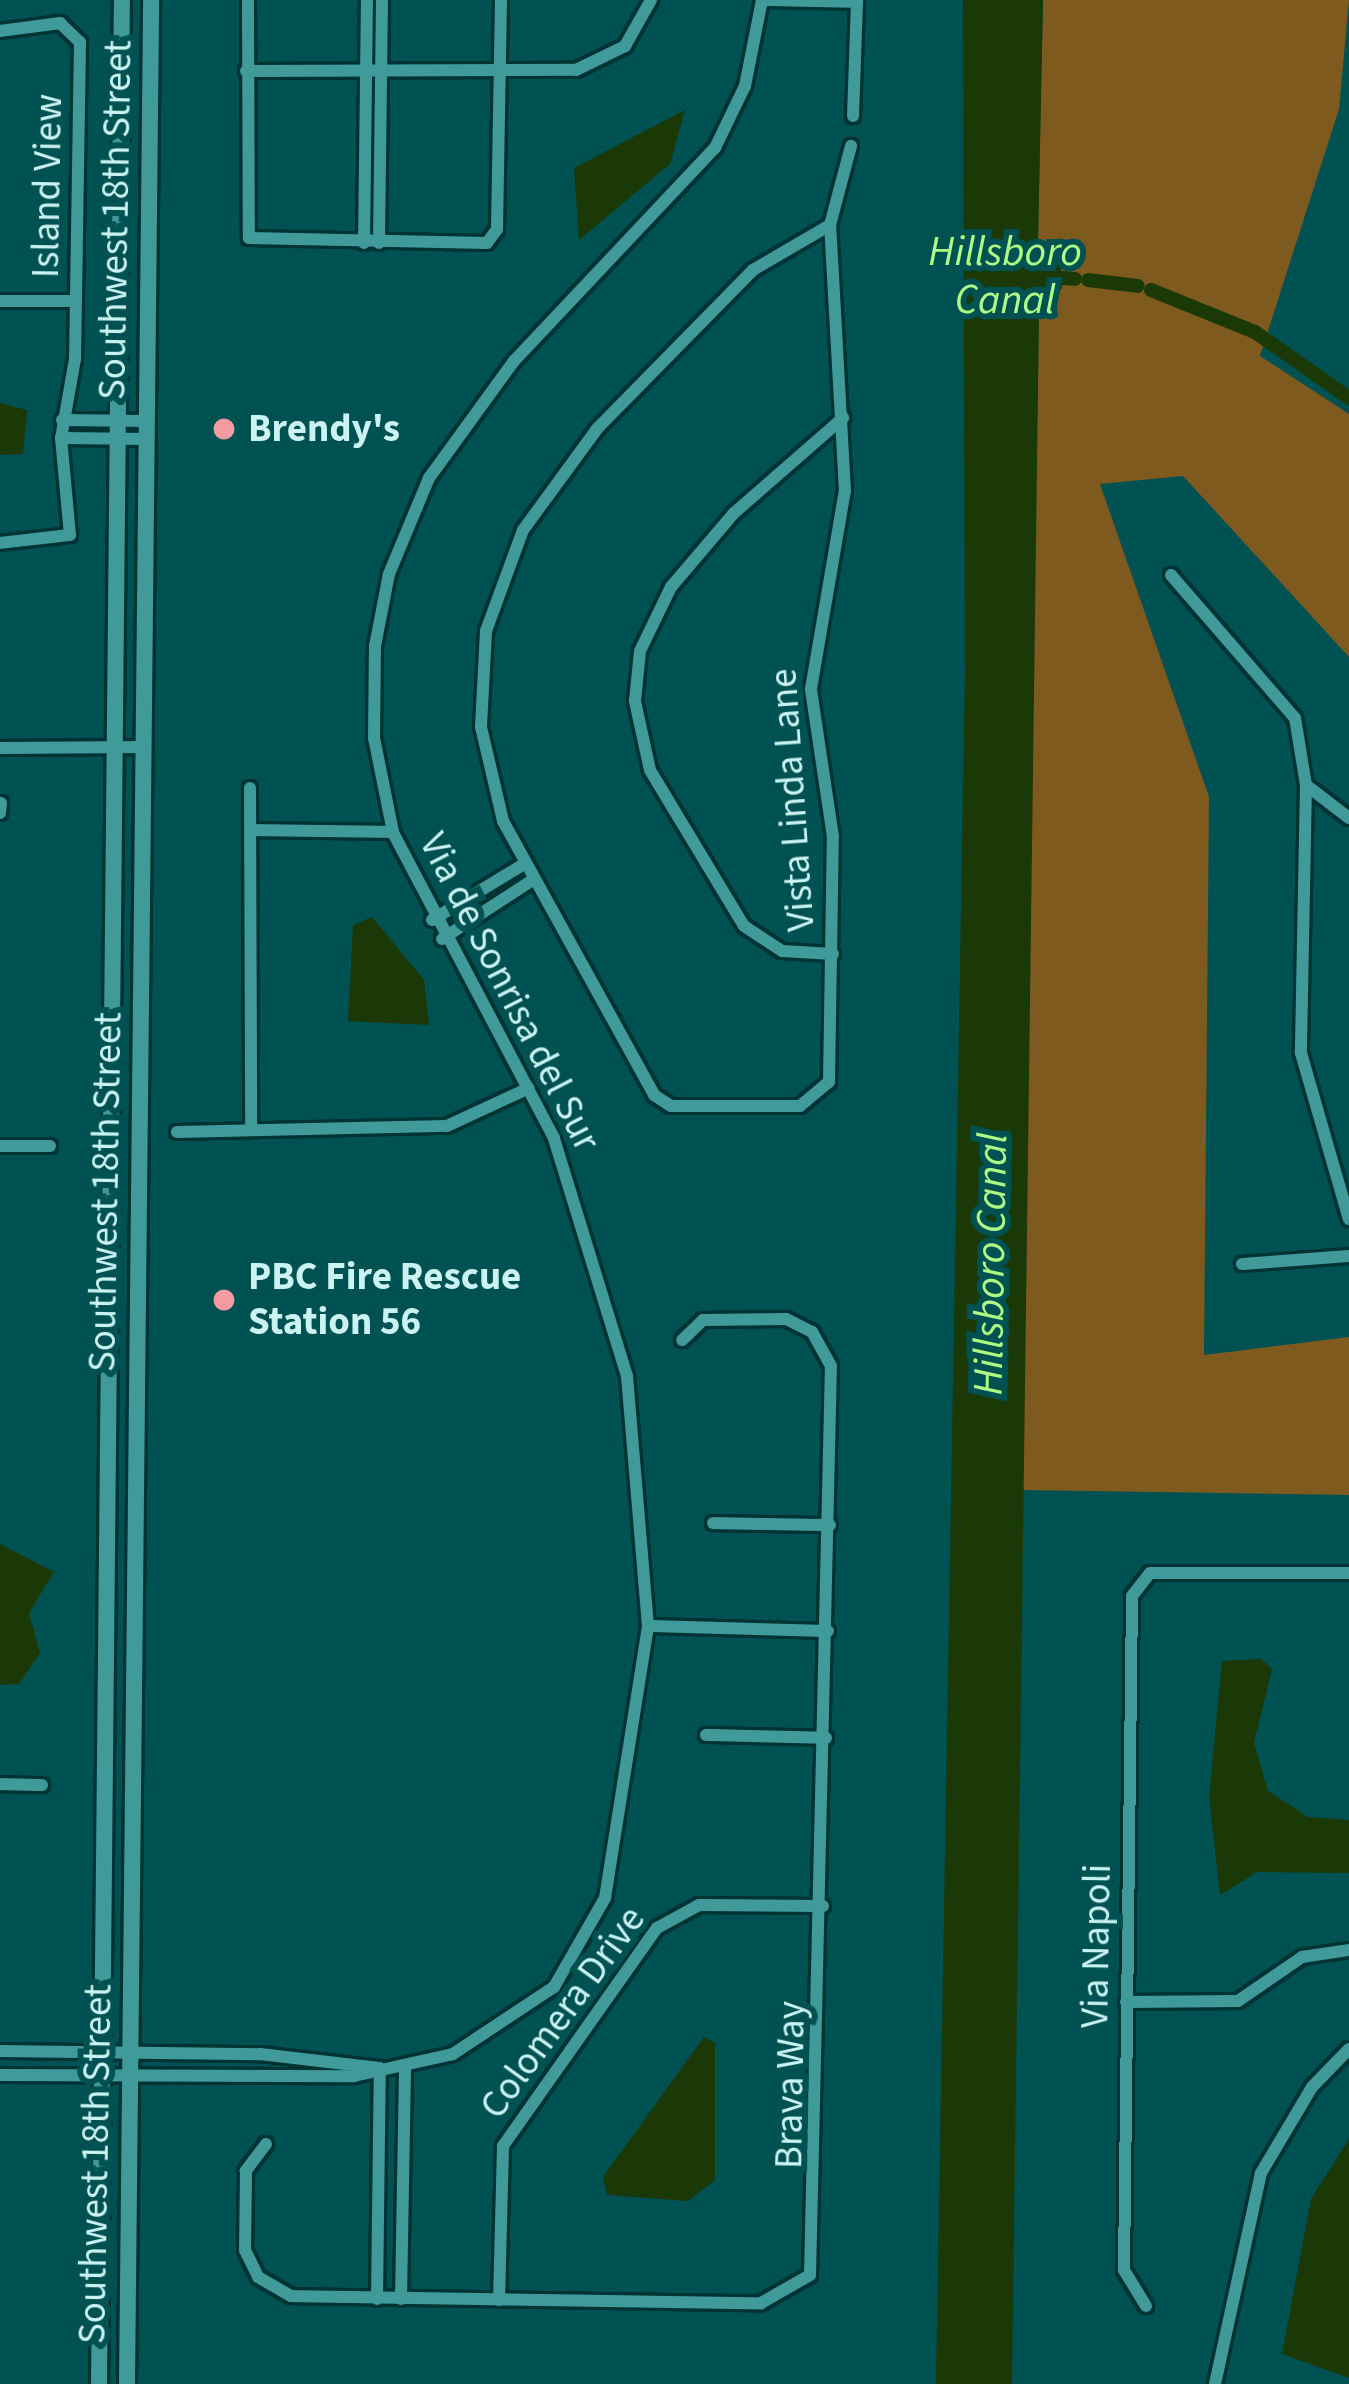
<!DOCTYPE html>
<html>
<head>
<meta charset="utf-8">
<style>
  body { margin:0 }
  #map { position:relative; width:1349px; height:2384px; overflow:hidden; background:#005151; font-family:"Source Sans 3",sans-serif }
  div>[style] { position:absolute }
  [style*='--x'] { left:calc(var(--x)*1px); top:calc(var(--y)*1px); width:calc(var(--w)*1px); rotate:calc(var(--a)*1deg) }
  .green>* { inset:0; background:#7f5a1e }
  .water>* { inset:0; background:#1b3906 }
  .canal>* { height:14px; margin:-7px; padding:0 7px; transform-origin:7px; border-radius:7px; background:#1b3906 }
  .roads { filter:drop-shadow(3px 0 #003434) drop-shadow(-3px 0 #003434) drop-shadow(0 3px #003434) drop-shadow(0 -3px #003434) }
  .minor>* { height:12px; margin:-6px; padding:0 6px; transform-origin:6px; border-radius:6px; background:#409a9a }
  .secondary>* { height:16px; margin:-8px; padding:0 8px; transform-origin:8px; border-radius:8px; background:#409a9a }
  .dots>* { width:33px; height:33px; translate:-50% -50%; box-sizing:border-box; border:6px solid #005151; border-radius:50% }
  span { translate:-50% -50%; white-space:nowrap; text-align:center; line-height:1.15; -webkit-text-stroke:12px #005151; paint-order:stroke }
  .street-label { font-size:39px; color:#caf3f2 }
  .poi-label { font-size:39px; color:#caf3f2; font-weight:700 }
  .left { translate:0 -50%; text-align:left }
  .water-label { font-size:42px; color:#aefc83; font-style:italic }
</style>
</head>
<body>
<div id="map">
  <div class="green">
    <div style="clip-path:polygon(1043px 0,1349px 0,1339px 109px,1260px 356px,1349px 414px,1349px 657px,1183px 476px,1100px 484px,1209px 797px,1204px 1355px,1349px 1337px,1349px 1495px,1020px 1490px,1039px 309px,1062px 288px,1060px 259px,1038px 240px)"></div>
  </div>
  <div class="water">
    <div style="clip-path:polygon(963px 0,1043px 0,1038px 239px,1060px 259px,1062px 288px,1039px 309px,1012px 2384px,936px 2384px,965px 674px)"></div>
    <div style="clip-path:polygon(685px 110px,670px 164px,579px 240px,574px 168px)"></div>
    <div style="clip-path:polygon(0 403px,27px 410px,23px 454px,0 455px)"></div>
    <div style="clip-path:polygon(372px 917px,424px 980px,429px 1025px,348px 1021px,353px 925px)"></div>
    <div style="clip-path:polygon(0 1544px,54px 1572px,29px 1613px,40px 1653px,19px 1684px,0 1685px)"></div>
    <div style="clip-path:polygon(1261px 1659px,1272px 1669px,1254px 1743px,1268px 1791px,1308px 1817px,1349px 1820px,1349px 1873px,1257px 1872px,1220px 1895px,1209px 1796px,1222px 1661px)"></div>
    <div style="clip-path:polygon(704px 2037px,715px 2043px,715px 2180px,688px 2201px,607px 2195px,603px 2177px)"></div>
    <div style="clip-path:polygon(1349px 2139px,1349px 2378px,1282px 2354px,1311px 2199px)"></div>
  </div>
  <div class="canal">
    <div style="--x:1048;--y:277;--w:27;--a:4"></div>
    <div style="--x:1088;--y:280;--w:50;--a:6.8"></div>
    <div style="--x:1151;--y:290;--w:112;--a:22"></div>
    <div style="--x:1255;--y:332;--w:115;--a:35.1"></div>
  </div>
  <div class="roads">
    <div class="minor">
      <div style="--x:248;--y:0;--w:238;--a:89.8"></div>
      <div style="--x:249;--y:238;--w:238;--a:1.2"></div>
      <div style="--x:487;--y:243;--w:17;--a:-54"></div>
      <div style="--x:497;--y:229;--w:229;--a:-89"></div>
      <div style="--x:762;--y:0;--w:95;--a:1.2"></div>
      <div style="--x:0;--y:31;--w:61;--a:-7.6"></div>
      <div style="--x:60;--y:23;--w:28;--a:44"></div>
      <div style="--x:80;--y:42;--w:317;--a:90.9"></div>
      <div style="--x:75;--y:359;--w:80;--a:100"></div>
      <div style="--x:61;--y:438;--w:97;--a:84.7"></div>
      <div style="--x:70;--y:535;--w:70;--a:173.5"></div>
      <div style="--x:246;--y:71;--w:330;--a:-0.2"></div>
      <div style="--x:576;--y:70;--w:55;--a:-26.1"></div>
      <div style="--x:625;--y:46;--w:53;--a:-60.5"></div>
      <div style="--x:853;--y:116;--w:116;--a:-88"></div>
      <div style="--x:830;--y:225;--w:89;--a:149.7"></div>
      <div style="--x:753;--y:270;--w:223;--a:134.5"></div>
      <div style="--x:597;--y:429;--w:125;--a:126.2"></div>
      <div style="--x:523;--y:530;--w:108;--a:110.1"></div>
      <div style="--x:486;--y:631;--w:96;--a:93"></div>
      <div style="--x:481;--y:727;--w:97;--a:76.8"></div>
      <div style="--x:503;--y:821;--w:313;--a:61.1"></div>
      <div style="--x:654;--y:1095;--w:20;--a:33"></div>
      <div style="--x:671;--y:1106;--w:129;--a:0"></div>
      <div style="--x:800;--y:1106;--w:38;--a:-40"></div>
      <div style="--x:829;--y:1082;--w:245;--a:-89.1"></div>
      <div style="--x:833;--y:837;--w:150;--a:-98.5"></div>
      <div style="--x:811;--y:689;--w:201;--a:-80.3"></div>
      <div style="--x:845;--y:491;--w:266;--a:-93.2"></div>
      <div style="--x:830;--y:225;--w:82;--a:-75.1"></div>
      <div style="--x:364;--y:243;--w:243;--a:-89.3"></div>
      <div style="--x:379;--y:243;--w:243;--a:-89.3"></div>
      <div style="--x:0;--y:301;--w:76;--a:0"></div>
      <div style="--x:62;--y:420;--w:85;--a:0.7"></div>
      <div style="--x:61;--y:438;--w:85;--a:0.7"></div>
      <div style="--x:1171;--y:575;--w:189;--a:49.1"></div>
      <div style="--x:1295;--y:718;--w:68;--a:80.7"></div>
      <div style="--x:1306;--y:785;--w:268;--a:91.1"></div>
      <div style="--x:1301;--y:1053;--w:173;--a:73.9"></div>
      <div style="--x:0;--y:748;--w:144;--a:-0.4"></div>
      <div style="--x:1306;--y:785;--w:54;--a:37.5"></div>
      <div style="--x:250;--y:788;--w:342;--a:89.8"></div>
      <div style="--x:0;--y:813;--w:10;--a:-84"></div>
      <div style="--x:254;--y:830;--w:139;--a:0.8"></div>
      <div style="--x:432;--y:920;--w:108;--a:-31.3"></div>
      <div style="--x:442;--y:939;--w:110;--a:-33.1"></div>
      <div style="--x:833;--y:954;--w:51;--a:-176.6"></div>
      <div style="--x:782;--y:951;--w:45;--a:-146.7"></div>
      <div style="--x:744;--y:926;--w:182;--a:-121.1"></div>
      <div style="--x:650;--y:770;--w:71;--a:-102.3"></div>
      <div style="--x:635;--y:701;--w:50;--a:-84.3"></div>
      <div style="--x:640;--y:651;--w:71;--a:-64.2"></div>
      <div style="--x:671;--y:587;--w:97;--a:-49.6"></div>
      <div style="--x:734;--y:513;--w:145;--a:-41.1"></div>
      <div style="--x:177;--y:1132;--w:270;--a:-1.3"></div>
      <div style="--x:447;--y:1126;--w:90;--a:-24.9"></div>
      <div style="--x:0;--y:1146;--w:50;--a:0"></div>
      <div style="--x:1242;--y:1264;--w:107;--a:-4.3"></div>
      <div style="--x:713;--y:1523;--w:117;--a:1"></div>
      <div style="--x:648;--y:1626;--w:180;--a:1.6"></div>
      <div style="--x:706;--y:1735;--w:120;--a:1.4"></div>
      <div style="--x:0;--y:1784;--w:42;--a:1.4"></div>
      <div style="--x:1126;--y:2002;--w:112;--a:-0.5"></div>
      <div style="--x:1238;--y:2001;--w:78;--a:-34.5"></div>
      <div style="--x:1302;--y:1957;--w:48;--a:-8.5"></div>
      <div style="--x:0;--y:2051;--w:260;--a:0.7"></div>
      <div style="--x:260;--y:2054;--w:120;--a:6.7"></div>
      <div style="--x:0;--y:2075;--w:354;--a:0.2"></div>
      <div style="--x:354;--y:2076;--w:101;--a:-12.5"></div>
      <div style="--x:453;--y:2054;--w:121;--a:-33.6"></div>
      <div style="--x:554;--y:1987;--w:103;--a:-60.2"></div>
      <div style="--x:605;--y:1898;--w:275;--a:-81"></div>
      <div style="--x:648;--y:1626;--w:251;--a:-94.8"></div>
      <div style="--x:627;--y:1376;--w:249;--a:-107.1"></div>
      <div style="--x:554;--y:1138;--w:346;--a:-117.8"></div>
      <div style="--x:393;--y:832;--w:96;--a:-101.4"></div>
      <div style="--x:374;--y:738;--w:92;--a:-89.4"></div>
      <div style="--x:375;--y:646;--w:73;--a:-79"></div>
      <div style="--x:389;--y:574;--w:104;--a:-67.4"></div>
      <div style="--x:429;--y:478;--w:145;--a:-54"></div>
      <div style="--x:514;--y:361;--w:293;--a:-46.7"></div>
      <div style="--x:715;--y:148;--w:69;--a:-64.2"></div>
      <div style="--x:745;--y:86;--w:88;--a:-78.8"></div>
      <div style="--x:266;--y:2144;--w:34;--a:127"></div>
      <div style="--x:246;--y:2171;--w:79;--a:90.7"></div>
      <div style="--x:245;--y:2250;--w:30;--a:64"></div>
      <div style="--x:258;--y:2277;--w:38;--a:30"></div>
      <div style="--x:291;--y:2296;--w:470;--a:0.9"></div>
      <div style="--x:761;--y:2303;--w:56;--a:-29.7"></div>
      <div style="--x:810;--y:2275;--w:909;--a:-88.68"></div>
      <div style="--x:831;--y:1366;--w:39;--a:-119"></div>
      <div style="--x:812;--y:1332;--w:29;--a:-153"></div>
      <div style="--x:786;--y:1319;--w:83;--a:179.3"></div>
      <div style="--x:703;--y:1320;--w:29;--a:136"></div>
      <div style="--x:377;--y:2299;--w:231;--a:-89.3"></div>
      <div style="--x:401;--y:2299;--w:234;--a:-89"></div>
      <div style="--x:499;--y:2300;--w:154;--a:-88.5"></div>
      <div style="--x:503;--y:2146;--w:267;--a:-54.8"></div>
      <div style="--x:657;--y:1928;--w:48;--a:-28.7"></div>
      <div style="--x:699;--y:1905;--w:124;--a:0.5"></div>
      <div style="--x:1146;--y:2306;--w:42;--a:-121.4"></div>
      <div style="--x:1124;--y:2270;--w:674;--a:-89.32"></div>
      <div style="--x:1132;--y:1596;--w:29;--a:-52"></div>
      <div style="--x:1150;--y:1573;--w:199;--a:0"></div>
      <div style="--x:1215;--y:2384;--w:216;--a:-77.7"></div>
      <div style="--x:1261;--y:2173;--w:100;--a:-59.3"></div>
      <div style="--x:1312;--y:2087;--w:53;--a:-45.8"></div>
    </div>
    <div class="secondary">
      <div style="--x:99;--y:2384;--w:2384;--a:-89.45"></div>
      <div style="--x:127;--y:2384;--w:2384;--a:-89.42"></div>
    </div>
  </div>
  <div class="dots">
    <div style="left:224px;top:429px;background:#f49aa1"></div>
    <div style="left:224px;top:1300px;background:#f49aa1"></div>
  </div>
  <div class="street-label">
    <span style="left:48px;top:186px;rotate:-89deg">Island View</span>
    <span style="left:116px;top:220px;rotate:-89deg">Southwest 18th Street</span>
    <span style="left:793px;top:800px;rotate:-94deg">Vista Linda Lane</span>
    <span style="left:509px;top:992px;rotate:63deg">Via de Sonrisa del Sur</span>
    <span style="left:106px;top:1192px;rotate:-89deg">Southwest 18th Street</span>
    <span style="left:1097px;top:1946px;rotate:-89deg">Via Napoli</span>
    <span style="left:563px;top:2013px;rotate:-54deg">Colomera Drive</span>
    <span style="left:791px;top:2085px;rotate:-89deg">Brava Way</span>
    <span style="left:96px;top:2164px;rotate:-89deg">Southwest 18th Street</span>
  </div>
  <div class="poi-label">
    <span class="left" style="left:248px;top:429px">Brendy's</span>
    <span class="left" style="left:248px;top:1300px">PBC Fire Rescue<br>Station 56</span>
  </div>
  <div class="water-label">
    <span style="left:1005px;top:276px">Hillsboro<br>Canal</span>
    <span style="left:991px;top:1264px;rotate:-89deg">Hillsboro Canal</span>
  </div>
</div>
</body>
</html>
